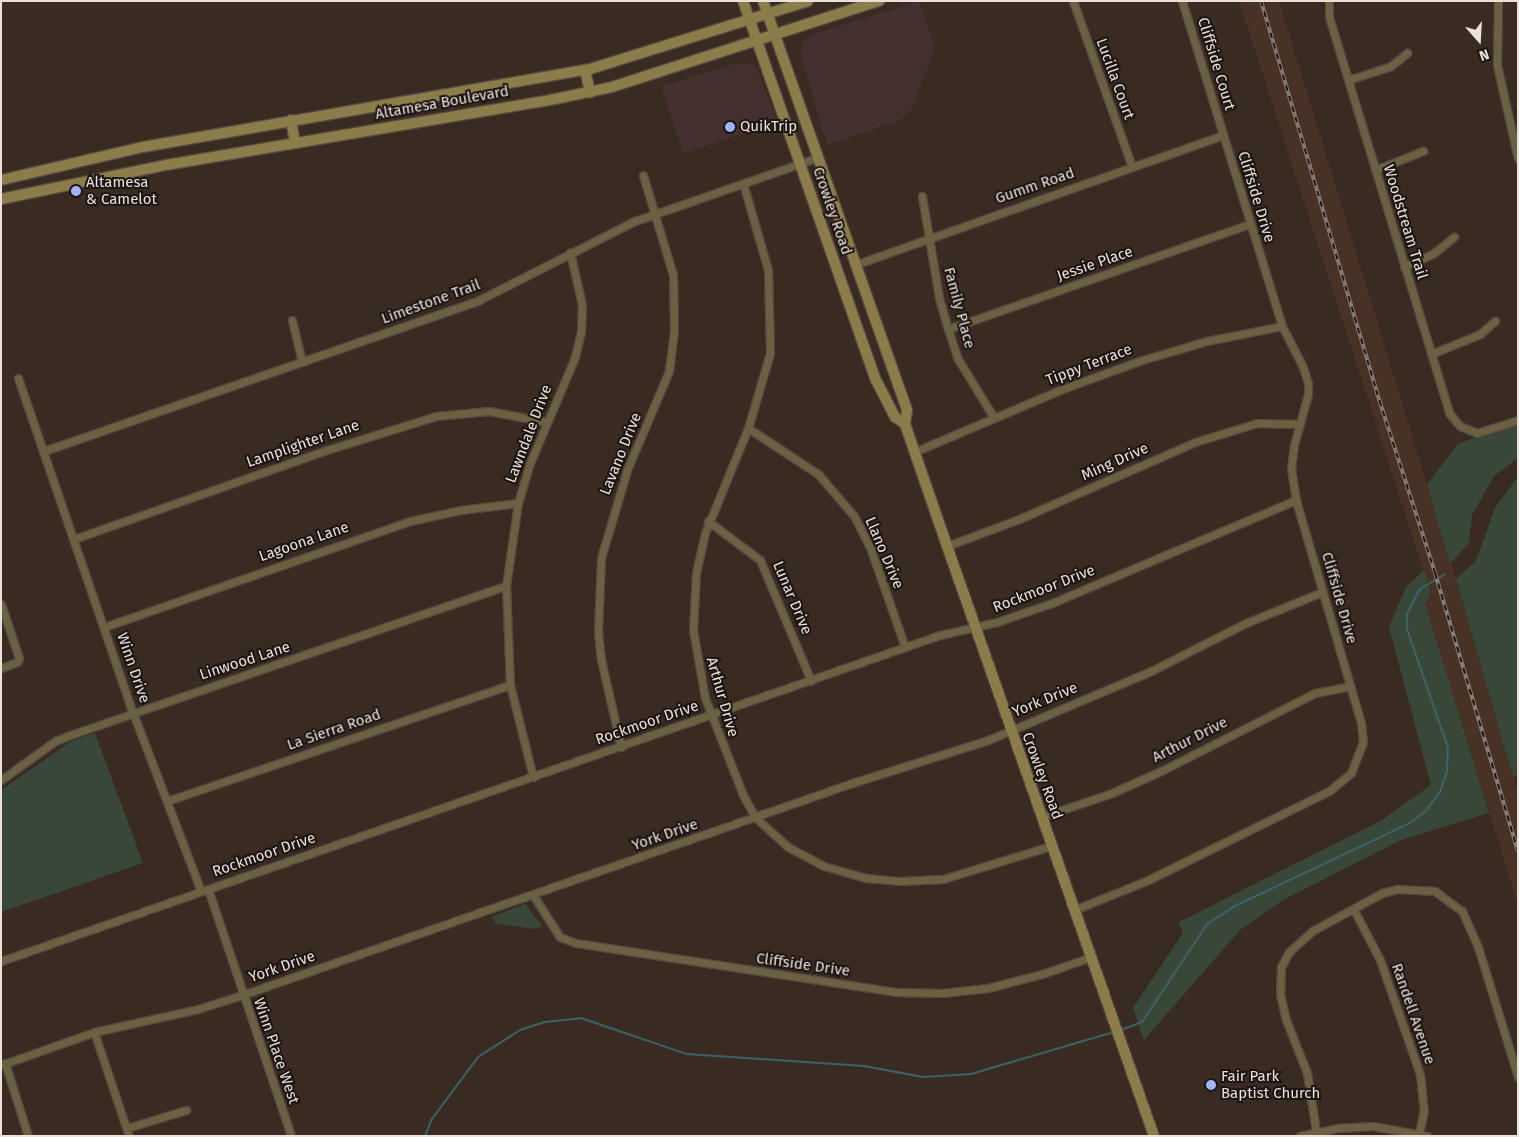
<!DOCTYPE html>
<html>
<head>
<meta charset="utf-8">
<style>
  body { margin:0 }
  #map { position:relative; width:1519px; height:1137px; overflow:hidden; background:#3a2b22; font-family:"Fira Sans",sans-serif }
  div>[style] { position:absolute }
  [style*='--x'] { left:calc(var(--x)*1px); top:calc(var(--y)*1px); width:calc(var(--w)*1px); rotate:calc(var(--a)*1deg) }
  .commercial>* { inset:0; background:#44302e }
  .built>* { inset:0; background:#473225 }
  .green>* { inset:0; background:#394739 }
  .stream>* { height:2px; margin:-1px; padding:0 1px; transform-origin:1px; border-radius:1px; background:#3b6367 }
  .roads { filter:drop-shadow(1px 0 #564840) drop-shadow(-1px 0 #564840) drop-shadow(0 1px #564840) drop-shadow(0 -1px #564840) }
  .street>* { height:7px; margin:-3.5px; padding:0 3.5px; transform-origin:3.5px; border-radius:3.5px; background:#6a6142 }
  .secondary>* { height:10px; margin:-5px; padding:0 5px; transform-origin:5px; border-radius:5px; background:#8b7d4a }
  .rail>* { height:4px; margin-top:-2px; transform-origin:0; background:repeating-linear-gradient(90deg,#1c1511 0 5.5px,#8a7d75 0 11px); box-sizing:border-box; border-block:1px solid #8a7d75 }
  .dots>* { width:14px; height:14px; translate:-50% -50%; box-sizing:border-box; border:2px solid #1c1511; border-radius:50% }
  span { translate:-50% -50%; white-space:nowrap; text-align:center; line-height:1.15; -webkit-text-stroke:4px #1c1511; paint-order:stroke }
  .street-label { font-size:15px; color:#ebe1db }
  .poi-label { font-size:15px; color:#ebe1db }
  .left { translate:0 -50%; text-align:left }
  .frame { position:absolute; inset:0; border:2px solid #ebe1db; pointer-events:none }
  .north { position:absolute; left:1454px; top:15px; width:50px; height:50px; -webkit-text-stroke:4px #1c1511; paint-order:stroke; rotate:161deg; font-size:14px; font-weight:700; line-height:20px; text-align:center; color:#ebe1db }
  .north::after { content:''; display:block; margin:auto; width:18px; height:22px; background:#ebe1db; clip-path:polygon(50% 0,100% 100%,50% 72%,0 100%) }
</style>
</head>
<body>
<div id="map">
  <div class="commercial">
    <div style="clip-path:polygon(919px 1px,935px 48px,912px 109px,900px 120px,827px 145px,801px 56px,802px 43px,813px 34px)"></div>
    <div style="clip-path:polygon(734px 64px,755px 64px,777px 122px,683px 154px,661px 86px)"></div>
  </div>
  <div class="built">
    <div style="clip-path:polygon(1239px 1px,1279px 1px,1456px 579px,1518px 793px,1518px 905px,1425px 603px,1431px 594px)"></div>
  </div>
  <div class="green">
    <div style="clip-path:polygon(1518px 421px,1518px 458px,1494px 476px,1472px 515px,1469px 543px,1450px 564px,1427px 484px,1458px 444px)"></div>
    <div style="clip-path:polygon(1518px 477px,1518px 776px,1513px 777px,1456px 579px,1476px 561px,1495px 508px)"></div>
    <div style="clip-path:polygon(1424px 570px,1431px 594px,1425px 603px,1489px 813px,1401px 840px,1283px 900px,1240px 930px,1144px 1040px,1133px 1008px,1183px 933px,1179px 922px,1382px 820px,1431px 785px,1389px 627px,1406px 587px)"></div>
    <div style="clip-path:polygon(95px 733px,143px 863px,1px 912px,1px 790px,70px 742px)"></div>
    <div style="clip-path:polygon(525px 904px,542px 926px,534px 929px,496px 923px,491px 917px)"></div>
  </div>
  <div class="stream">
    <div style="--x:1121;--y:1030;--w:22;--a:-21"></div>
    <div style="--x:1142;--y:1022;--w:118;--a:-56.4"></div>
    <div style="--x:1207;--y:924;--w:31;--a:-33"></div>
    <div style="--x:1233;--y:907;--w:194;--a:-25.4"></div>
    <div style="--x:1408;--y:824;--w:22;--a:-36"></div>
    <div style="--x:1426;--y:811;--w:24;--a:-54"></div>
    <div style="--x:1440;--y:792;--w:22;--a:-72"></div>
    <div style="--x:1447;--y:771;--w:23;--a:-88"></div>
    <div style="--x:1448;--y:748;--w:126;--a:-109"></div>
    <div style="--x:1407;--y:629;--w:15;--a:-90"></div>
    <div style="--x:1407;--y:614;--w:28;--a:-63"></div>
    <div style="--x:1420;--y:589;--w:29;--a:-31"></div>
    <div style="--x:425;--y:1136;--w:18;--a:-68"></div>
    <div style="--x:432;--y:1119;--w:77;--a:-53.4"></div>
    <div style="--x:478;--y:1057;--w:50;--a:-32.7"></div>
    <div style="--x:520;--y:1030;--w:26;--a:-18"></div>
    <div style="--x:545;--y:1022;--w:36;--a:-6"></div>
    <div style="--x:581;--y:1018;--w:112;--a:18.8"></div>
    <div style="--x:687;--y:1054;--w:177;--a:3.9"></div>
    <div style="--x:864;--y:1066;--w:60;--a:10.6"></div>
    <div style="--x:923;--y:1077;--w:48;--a:-3.6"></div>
    <div style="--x:971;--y:1074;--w:149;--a:-16.4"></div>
  </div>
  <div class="roads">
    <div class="street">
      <div style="--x:1073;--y:1;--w:176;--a:70.4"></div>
      <div style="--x:1329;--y:1;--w:16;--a:90"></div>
      <div style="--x:1329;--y:17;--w:414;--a:73.1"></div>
      <div style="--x:1449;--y:413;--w:17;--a:50"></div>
      <div style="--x:1460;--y:426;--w:18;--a:22"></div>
      <div style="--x:1477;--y:433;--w:43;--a:-17.6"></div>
      <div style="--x:1498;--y:1;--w:64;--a:90.9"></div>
      <div style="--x:1497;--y:65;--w:96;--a:77.4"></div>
      <div style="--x:1348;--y:80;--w:45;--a:-18"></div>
      <div style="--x:1391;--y:66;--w:21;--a:-39"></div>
      <div style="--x:1375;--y:170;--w:52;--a:-21.6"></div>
      <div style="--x:743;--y:183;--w:91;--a:74"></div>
      <div style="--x:768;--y:270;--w:83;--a:88.6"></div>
      <div style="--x:770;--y:353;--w:78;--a:106.3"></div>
      <div style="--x:748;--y:428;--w:113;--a:112.3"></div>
      <div style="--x:705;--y:533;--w:41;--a:102.7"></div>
      <div style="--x:696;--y:573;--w:57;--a:93"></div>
      <div style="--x:693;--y:630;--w:69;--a:80"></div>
      <div style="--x:705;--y:698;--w:104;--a:68.6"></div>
      <div style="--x:743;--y:795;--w:25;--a:61"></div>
      <div style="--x:755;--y:817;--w:45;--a:42.3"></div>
      <div style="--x:788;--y:847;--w:41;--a:27.8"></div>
      <div style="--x:824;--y:866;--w:44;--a:15.9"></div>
      <div style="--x:866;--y:878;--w:33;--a:5"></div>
      <div style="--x:899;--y:881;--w:44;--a:-2.6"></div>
      <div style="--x:943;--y:879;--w:113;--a:-17"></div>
      <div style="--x:922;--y:196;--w:103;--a:80.5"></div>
      <div style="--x:939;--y:298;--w:32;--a:74"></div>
      <div style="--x:948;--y:329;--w:32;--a:72"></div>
      <div style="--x:958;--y:359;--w:69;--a:58.6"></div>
      <div style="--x:857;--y:264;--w:388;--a:-19.4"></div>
      <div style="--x:1404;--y:267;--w:33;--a:-25"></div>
      <div style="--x:1434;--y:253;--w:26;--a:-39"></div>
      <div style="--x:292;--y:320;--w:43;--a:76.6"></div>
      <div style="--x:948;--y:329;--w:320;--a:-19.2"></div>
      <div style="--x:1431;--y:354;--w:53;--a:-22.2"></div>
      <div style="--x:1480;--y:334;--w:20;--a:-41"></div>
      <div style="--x:18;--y:378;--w:354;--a:71.1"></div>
      <div style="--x:133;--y:713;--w:191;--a:69.1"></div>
      <div style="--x:748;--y:428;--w:84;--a:33.3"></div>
      <div style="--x:818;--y:474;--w:55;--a:49.4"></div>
      <div style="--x:854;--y:516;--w:38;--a:63"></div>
      <div style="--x:871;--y:550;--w:103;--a:70.7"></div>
      <div style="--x:44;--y:451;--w:460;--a:-19.1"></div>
      <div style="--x:479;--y:300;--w:175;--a:-26.9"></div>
      <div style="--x:635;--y:221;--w:195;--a:-19.2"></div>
      <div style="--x:914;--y:452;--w:164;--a:-23"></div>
      <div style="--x:1065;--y:388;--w:79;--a:-20"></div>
      <div style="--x:1139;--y:361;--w:71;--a:-16.4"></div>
      <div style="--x:1207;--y:341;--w:76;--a:-11.3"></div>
      <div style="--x:708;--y:521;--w:65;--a:36.9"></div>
      <div style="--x:760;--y:560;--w:131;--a:67.1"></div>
      <div style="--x:74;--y:539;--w:268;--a:-19.4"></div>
      <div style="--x:327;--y:450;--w:114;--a:-17.3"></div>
      <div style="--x:436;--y:416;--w:53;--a:-5.4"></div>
      <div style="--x:489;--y:411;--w:59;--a:10.7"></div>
      <div style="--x:947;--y:546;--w:77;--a:-20.6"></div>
      <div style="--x:1019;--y:519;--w:192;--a:-23.6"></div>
      <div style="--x:1195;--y:442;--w:65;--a:-17"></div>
      <div style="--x:1257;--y:423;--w:42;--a:1.4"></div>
      <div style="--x:1;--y:604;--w:57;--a:71.6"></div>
      <div style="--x:19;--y:658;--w:4;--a:117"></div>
      <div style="--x:17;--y:662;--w:17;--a:159"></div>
      <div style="--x:104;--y:627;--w:324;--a:-19.1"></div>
      <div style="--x:410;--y:521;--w:51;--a:-12.4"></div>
      <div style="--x:460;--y:510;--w:58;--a:-6.9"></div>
      <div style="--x:621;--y:747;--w:89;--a:-102.9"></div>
      <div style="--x:601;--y:660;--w:29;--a:-96"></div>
      <div style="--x:598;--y:631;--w:73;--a:-87.6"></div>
      <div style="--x:601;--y:558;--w:92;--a:-73.5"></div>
      <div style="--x:627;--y:470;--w:108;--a:-67"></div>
      <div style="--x:669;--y:371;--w:40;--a:-82.9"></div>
      <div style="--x:674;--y:331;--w:56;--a:-91"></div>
      <div style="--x:673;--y:275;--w:104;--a:-106.7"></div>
      <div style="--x:533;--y:777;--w:95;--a:-104"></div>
      <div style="--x:510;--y:685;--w:99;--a:-92.3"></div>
      <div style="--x:506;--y:586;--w:84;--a:-81.8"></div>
      <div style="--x:518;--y:503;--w:42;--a:-73.3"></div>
      <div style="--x:530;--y:463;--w:115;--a:-67"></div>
      <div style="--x:575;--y:357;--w:26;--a:-77"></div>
      <div style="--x:581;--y:332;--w:27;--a:-88"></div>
      <div style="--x:582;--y:305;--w:54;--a:-102.8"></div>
      <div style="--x:1;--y:780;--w:67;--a:-35.8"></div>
      <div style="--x:55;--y:741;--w:16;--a:-22"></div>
      <div style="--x:70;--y:735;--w:461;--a:-18.9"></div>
      <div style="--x:167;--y:801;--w:362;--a:-18.7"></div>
      <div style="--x:1041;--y:817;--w:75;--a:-18.7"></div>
      <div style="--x:1112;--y:793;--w:56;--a:-24.3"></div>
      <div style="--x:1163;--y:770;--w:170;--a:-26.9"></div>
      <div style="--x:1315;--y:693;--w:36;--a:-11"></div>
      <div style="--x:208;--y:889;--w:261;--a:71.4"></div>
      <div style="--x:533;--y:895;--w:50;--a:57.3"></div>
      <div style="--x:560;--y:937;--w:17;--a:21"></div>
      <div style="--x:576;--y:943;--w:323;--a:8.7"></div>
      <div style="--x:895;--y:992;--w:47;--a:1.2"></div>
      <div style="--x:942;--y:993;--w:46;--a:-6.2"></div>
      <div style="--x:988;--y:988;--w:59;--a:-14.7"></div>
      <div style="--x:1045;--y:973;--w:49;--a:-19.2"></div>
      <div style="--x:1074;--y:910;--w:80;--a:-22.1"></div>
      <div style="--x:1148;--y:880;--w:202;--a:-26.2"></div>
      <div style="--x:1329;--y:791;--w:28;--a:-39"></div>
      <div style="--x:1351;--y:773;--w:33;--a:-69"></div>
      <div style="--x:1363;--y:742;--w:19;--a:-96"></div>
      <div style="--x:1361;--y:723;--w:232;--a:-106.3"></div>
      <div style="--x:1296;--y:500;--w:31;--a:-99"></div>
      <div style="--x:1291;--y:469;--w:24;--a:-83"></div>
      <div style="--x:1294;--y:445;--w:53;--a:-74.6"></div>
      <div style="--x:1308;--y:394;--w:11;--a:-90"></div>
      <div style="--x:1308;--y:383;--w:19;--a:-108"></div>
      <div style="--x:1302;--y:365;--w:44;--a:-117.1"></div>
      <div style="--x:1282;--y:326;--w:340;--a:-107.1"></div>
      <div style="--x:1354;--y:910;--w:56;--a:62.5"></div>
      <div style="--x:1380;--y:960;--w:121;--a:70.7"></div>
      <div style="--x:1420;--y:1074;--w:36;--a:84"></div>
      <div style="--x:1424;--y:1110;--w:24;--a:102"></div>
      <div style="--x:1;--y:961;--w:994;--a:-19.15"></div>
      <div style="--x:940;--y:635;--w:58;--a:-12.8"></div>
      <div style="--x:997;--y:622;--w:58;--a:-19.1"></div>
      <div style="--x:1052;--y:603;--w:265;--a:-22.9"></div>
      <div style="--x:94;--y:1032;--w:110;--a:71.4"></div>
      <div style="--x:5;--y:1063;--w:77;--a:72.5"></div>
      <div style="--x:1;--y:1065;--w:99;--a:-19.5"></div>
      <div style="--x:94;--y:1032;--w:107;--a:-12.5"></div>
      <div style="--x:198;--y:1009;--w:46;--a:-17.7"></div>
      <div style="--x:242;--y:995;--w:646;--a:-19.16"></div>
      <div style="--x:852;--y:783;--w:143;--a:-17.5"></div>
      <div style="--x:988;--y:740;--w:177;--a:-22.9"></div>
      <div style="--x:1151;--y:671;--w:106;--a:-26.8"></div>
      <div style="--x:1246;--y:623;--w:82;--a:-22.2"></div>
      <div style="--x:127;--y:1128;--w:62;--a:-17"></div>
      <div style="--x:1316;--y:1131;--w:59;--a:-98.8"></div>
      <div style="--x:1307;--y:1073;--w:57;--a:-111.6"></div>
      <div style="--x:1286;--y:1020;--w:26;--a:-103"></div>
      <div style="--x:1280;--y:995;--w:28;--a:-88"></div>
      <div style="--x:1281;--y:967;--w:17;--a:-62"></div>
      <div style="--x:1289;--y:952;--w:31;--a:-42"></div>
      <div style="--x:1312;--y:931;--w:80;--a:-28.5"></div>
      <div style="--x:1382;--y:893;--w:16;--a:-15"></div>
      <div style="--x:1397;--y:889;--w:38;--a:3"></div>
      <div style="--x:1435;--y:891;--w:34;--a:37"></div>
      <div style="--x:1462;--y:911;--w:39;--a:66"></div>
      <div style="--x:1478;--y:947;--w:136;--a:72.9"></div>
      <div style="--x:1300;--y:1136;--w:38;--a:-12"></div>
      <div style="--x:1337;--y:1128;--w:36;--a:-3"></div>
      <div style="--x:1373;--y:1126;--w:55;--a:10.5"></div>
    </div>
    <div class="secondary">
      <div style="--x:743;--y:1;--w:402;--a:70.7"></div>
      <div style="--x:876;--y:380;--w:42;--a:62.8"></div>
      <div style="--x:895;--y:417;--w:12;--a:35"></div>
      <div style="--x:763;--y:1;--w:434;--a:70.6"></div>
      <div style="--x:907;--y:410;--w:14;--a:98"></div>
      <div style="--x:905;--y:424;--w:129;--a:71"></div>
      <div style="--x:947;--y:546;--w:625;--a:70.67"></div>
      <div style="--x:585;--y:70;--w:23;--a:77"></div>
      <div style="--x:291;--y:120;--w:23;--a:80"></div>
      <div style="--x:1;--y:180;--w:146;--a:-13.1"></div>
      <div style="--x:143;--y:147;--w:454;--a:-9.9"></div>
      <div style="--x:590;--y:69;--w:228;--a:-17.3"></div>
      <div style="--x:1;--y:199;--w:168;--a:-11.6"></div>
      <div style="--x:166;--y:165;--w:389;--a:-9.6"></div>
      <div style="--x:550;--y:100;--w:63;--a:-11.8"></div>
      <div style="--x:612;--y:87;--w:281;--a:-17.9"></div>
    </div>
  </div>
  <div class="rail">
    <div style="--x:1261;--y:1;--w:406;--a:73.5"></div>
    <div style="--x:1376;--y:390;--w:192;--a:72.1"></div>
    <div style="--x:1435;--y:573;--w:290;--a:73.4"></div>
  </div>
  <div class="dots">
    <div style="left:730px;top:127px;background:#a1b3fd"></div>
    <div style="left:76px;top:191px;background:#a1b3fd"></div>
    <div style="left:1211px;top:1085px;background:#a1b3fd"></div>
  </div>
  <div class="street-label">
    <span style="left:1216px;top:64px;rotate:73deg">Cliffside Court</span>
    <span style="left:1115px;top:79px;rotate:70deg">Lucilla Court</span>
    <span style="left:442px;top:103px;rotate:-10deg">Altamesa Boulevard</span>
    <span style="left:1035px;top:186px;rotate:-19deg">Gumm Road</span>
    <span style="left:1256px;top:197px;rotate:73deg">Cliffside Drive</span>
    <span style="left:832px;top:211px;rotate:71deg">Crowley Road</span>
    <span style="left:1405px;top:222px;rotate:73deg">Woodstream Trail</span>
    <span style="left:1095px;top:264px;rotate:-19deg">Jessie Place</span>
    <span style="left:431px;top:302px;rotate:-20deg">Limestone Trail</span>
    <span style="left:959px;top:308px;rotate:75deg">Family Place</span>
    <span style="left:1089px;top:365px;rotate:-21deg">Tippy Terrace</span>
    <span style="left:529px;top:434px;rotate:-69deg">Lawndale Drive</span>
    <span style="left:303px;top:444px;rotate:-19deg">Lamplighter Lane</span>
    <span style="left:621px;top:454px;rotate:-68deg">Lavano Drive</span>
    <span style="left:1115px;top:462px;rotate:-24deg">Ming Drive</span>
    <span style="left:304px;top:542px;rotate:-19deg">Lagoona Lane</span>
    <span style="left:884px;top:553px;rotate:67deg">Llano Drive</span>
    <span style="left:1044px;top:589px;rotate:-21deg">Rockmoor Drive</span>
    <span style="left:792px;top:598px;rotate:67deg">Lunar Drive</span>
    <span style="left:1339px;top:598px;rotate:74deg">Cliffside Drive</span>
    <span style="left:245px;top:661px;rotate:-18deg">Linwood Lane</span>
    <span style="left:133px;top:668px;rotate:71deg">Winn Drive</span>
    <span style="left:722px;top:697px;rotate:74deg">Arthur Drive</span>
    <span style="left:1045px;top:700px;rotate:-22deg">York Drive</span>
    <span style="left:647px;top:723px;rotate:-19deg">Rockmoor Drive</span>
    <span style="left:334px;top:730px;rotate:-19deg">La Sierra Road</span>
    <span style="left:1190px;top:740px;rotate:-27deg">Arthur Drive</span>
    <span style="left:1042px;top:776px;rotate:70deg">Crowley Road</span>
    <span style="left:665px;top:835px;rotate:-19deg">York Drive</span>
    <span style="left:264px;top:855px;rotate:-19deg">Rockmoor Drive</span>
    <span style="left:803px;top:965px;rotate:8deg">Cliffside Drive</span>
    <span style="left:282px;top:967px;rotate:-19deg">York Drive</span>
    <span style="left:1413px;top:1014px;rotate:71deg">Randell Avenue</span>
    <span style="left:276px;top:1051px;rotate:71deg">Winn Place West</span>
  </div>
  <div class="poi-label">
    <span class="left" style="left:740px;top:127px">QuikTrip</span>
    <span class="left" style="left:86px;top:191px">Altamesa<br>&amp; Camelot</span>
    <span class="left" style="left:1221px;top:1085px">Fair Park<br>Baptist Church</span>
  </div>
  <div class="frame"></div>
  <div class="north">N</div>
</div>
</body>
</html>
